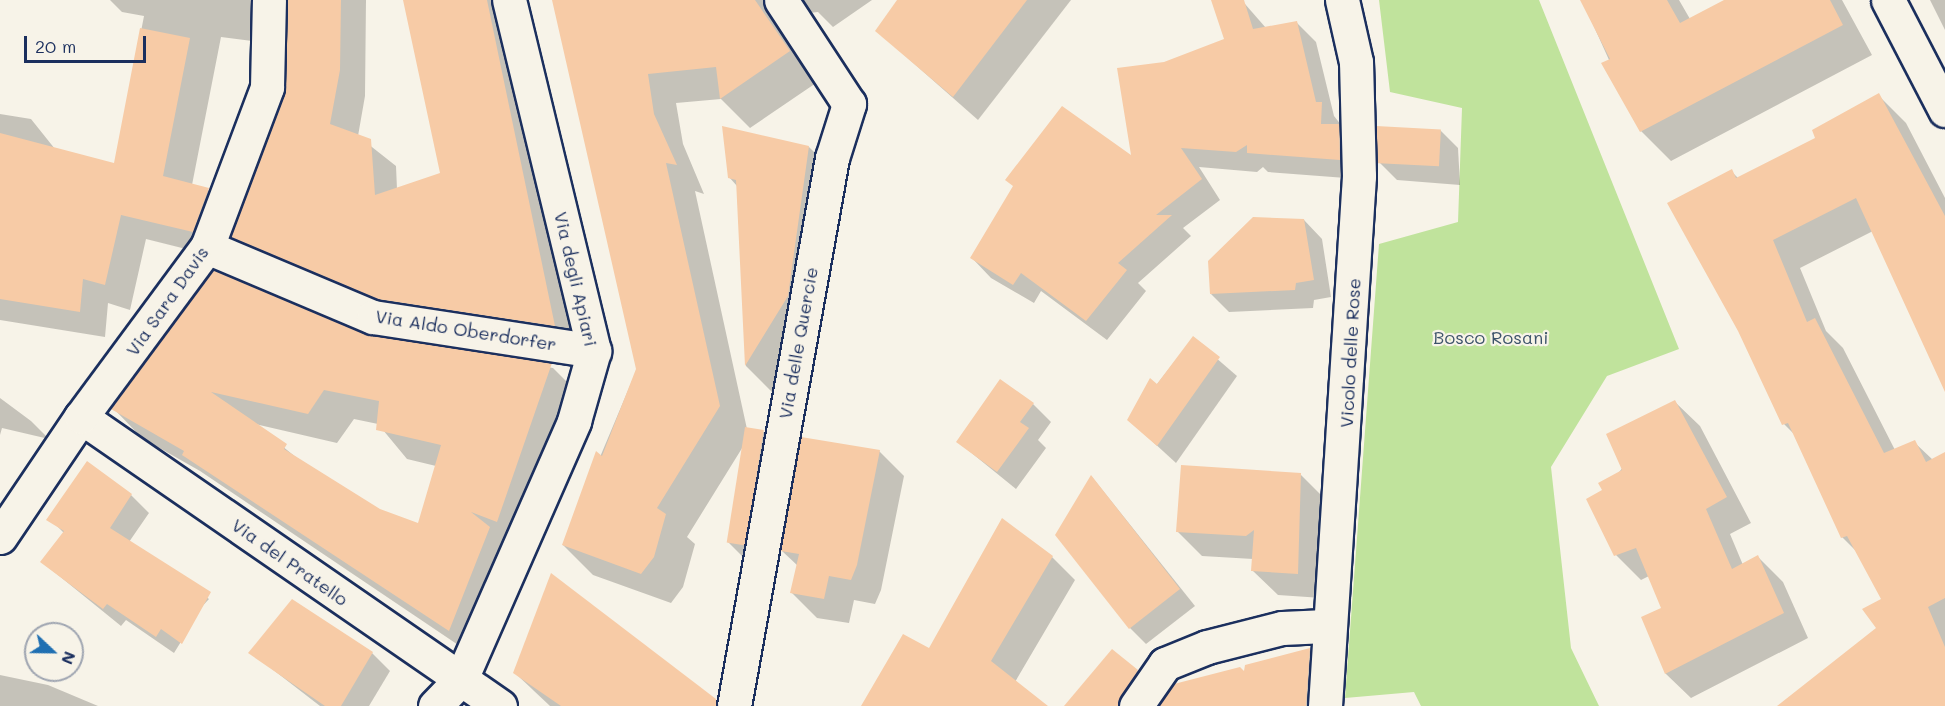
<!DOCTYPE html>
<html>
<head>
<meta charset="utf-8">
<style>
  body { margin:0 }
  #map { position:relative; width:1945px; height:706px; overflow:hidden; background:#f7f3e8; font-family:Mali,sans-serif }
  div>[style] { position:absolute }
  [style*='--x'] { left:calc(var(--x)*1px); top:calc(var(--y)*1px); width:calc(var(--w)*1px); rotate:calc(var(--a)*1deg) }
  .green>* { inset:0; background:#c0e39c }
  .shadow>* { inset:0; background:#0003 }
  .building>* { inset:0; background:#f7cba6; transform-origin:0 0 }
  .roads { filter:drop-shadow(2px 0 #1b2f5e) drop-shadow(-2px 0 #1b2f5e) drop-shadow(0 2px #1b2f5e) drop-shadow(0 -2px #1b2f5e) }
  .minor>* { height:33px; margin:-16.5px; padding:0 16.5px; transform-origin:16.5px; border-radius:16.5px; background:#f7f3e8 }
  span { translate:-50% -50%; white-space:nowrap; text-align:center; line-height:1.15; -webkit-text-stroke:4.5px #f7f3e8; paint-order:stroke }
  .street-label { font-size:18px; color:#1b2f5e }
  .park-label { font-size:18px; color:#3c536a }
  .north { position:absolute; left:24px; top:622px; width:60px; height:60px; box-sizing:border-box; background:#f7f3e8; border:2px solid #9fa5b1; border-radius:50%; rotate:112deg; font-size:16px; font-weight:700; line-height:24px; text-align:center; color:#1b2f5e }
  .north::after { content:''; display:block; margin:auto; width:21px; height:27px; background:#1f6fb2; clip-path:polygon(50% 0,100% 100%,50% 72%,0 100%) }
  .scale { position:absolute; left:24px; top:36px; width:122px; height:27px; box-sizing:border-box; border:3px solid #1b2f5e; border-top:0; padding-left:8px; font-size:18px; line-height:21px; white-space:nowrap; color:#1b2f5e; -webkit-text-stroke:4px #f7f3e8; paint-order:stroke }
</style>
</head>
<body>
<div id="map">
  <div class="green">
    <div style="clip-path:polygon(1379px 0,1539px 0,1679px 349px,1607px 376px,1551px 467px,1571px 648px,1599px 706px,1421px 706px,1414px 692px,1345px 698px,1379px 244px,1458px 222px,1462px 108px,1390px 92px)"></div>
  </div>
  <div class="shadow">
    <div style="clip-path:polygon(110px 0,366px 0,365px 96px,358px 136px,396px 166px,397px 189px,442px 174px,405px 0,505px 0,579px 351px,405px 324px,258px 262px,233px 236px,287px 88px,289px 10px,278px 16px,275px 44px,221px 37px,192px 185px,208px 190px,234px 215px,218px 257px,146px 239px,130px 310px,108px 303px,105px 337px,0 320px,0 114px,31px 119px,55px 149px,115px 165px,144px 16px,122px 12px)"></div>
    <div style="clip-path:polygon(554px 0,872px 0,833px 27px,818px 12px,800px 14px,819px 81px,750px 128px,721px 99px,676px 103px,683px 144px,704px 194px,695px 191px,747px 429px,764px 432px,793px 461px,758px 572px,728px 542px,744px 445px,687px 537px,695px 544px,683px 587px,671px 603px,593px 575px,563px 545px,637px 369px)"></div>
    <div style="clip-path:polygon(899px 0,1071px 0,978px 120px,877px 31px)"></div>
    <div style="clip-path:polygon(1582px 0,1679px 0,1690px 19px,1727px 0,1842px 0,1872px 55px,1671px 161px,1641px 131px)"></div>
    <div style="clip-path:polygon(1930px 0,1945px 0,1945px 30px)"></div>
    <div style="clip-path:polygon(1245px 4px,1266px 28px,1296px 22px,1316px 42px,1334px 116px,1358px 146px,1359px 179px,1268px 172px,1263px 167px,1257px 172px,1199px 167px,1220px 200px,1183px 228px,1191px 236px,1138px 283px,1146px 291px,1107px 340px,1041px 291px,1034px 303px,991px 278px,972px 258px,1133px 158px,1164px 64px,1226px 40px)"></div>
    <div style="clip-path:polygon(1878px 95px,1906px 123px,1945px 198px,1945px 368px,1873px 231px,1800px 268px,1826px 331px,1843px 348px,1895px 450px,1914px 442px,1933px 460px,1945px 454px,1945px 706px,1779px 706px,1878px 629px,1883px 599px,1859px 554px,1842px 537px,1796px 436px,1784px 424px,1731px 171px,1739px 179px,1817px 139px)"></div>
    <div style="clip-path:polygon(1440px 130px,1458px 148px,1460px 185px,1397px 180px,1379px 162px)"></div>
    <div style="clip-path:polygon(809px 147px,838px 176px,774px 394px,746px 366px,737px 186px,729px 177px)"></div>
    <div style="clip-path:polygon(1304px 220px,1322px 239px,1331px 297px,1314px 300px,1313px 308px,1229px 312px,1211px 294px)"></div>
    <div style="clip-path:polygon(evenodd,366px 336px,553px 368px,582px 397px,526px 550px,503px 542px,519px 558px,479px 659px,200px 471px,142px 438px,113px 408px,366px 336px,354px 419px,378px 424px,407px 459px,436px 466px,419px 525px,379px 510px,303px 463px,255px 424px,337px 443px,354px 419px)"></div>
    <div style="clip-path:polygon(1193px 338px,1237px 376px,1176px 463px,1129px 420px)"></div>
    <div style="clip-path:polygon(0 398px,31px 421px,49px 439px,2px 428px,0 435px)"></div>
    <div style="clip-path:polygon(1675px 402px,1700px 426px,1751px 523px,1730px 534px,1743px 565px,1758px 557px,1783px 582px,1808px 638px,1691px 698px,1666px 674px,1643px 618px,1663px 608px,1649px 576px,1641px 580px,1616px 555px,1604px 491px)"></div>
    <div style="clip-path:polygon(1033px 404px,1051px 422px,1038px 440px,1046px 448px,1016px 489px,958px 442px)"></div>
    <div style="clip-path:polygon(879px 451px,904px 476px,881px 590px,875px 604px,854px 600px,849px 623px,817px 618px,792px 593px,798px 566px,782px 551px)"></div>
    <div style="clip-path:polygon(1300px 474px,1325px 499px,1322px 598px,1278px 595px,1253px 571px,1253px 559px,1202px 556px,1177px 531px)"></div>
    <div style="clip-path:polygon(1092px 477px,1195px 606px,1146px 644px,1130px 628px)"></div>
    <div style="clip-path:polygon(131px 495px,149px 513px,129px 542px,209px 599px,183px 627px,187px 632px,174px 653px,126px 620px,121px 626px,42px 562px,65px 534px,54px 523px)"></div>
    <div style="clip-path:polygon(1052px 557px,1075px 580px,1015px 682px,1046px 706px,862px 706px)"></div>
    <div style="clip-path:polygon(1309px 650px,1332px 672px,1330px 706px,1161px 706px)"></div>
    <div style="clip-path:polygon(250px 652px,372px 653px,390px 671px,369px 706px,320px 706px)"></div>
    <div style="clip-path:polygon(1137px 671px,1159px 694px,1152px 706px,1066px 706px)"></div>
    <div style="clip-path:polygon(515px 673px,705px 692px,719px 706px,550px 706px)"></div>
    <div style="clip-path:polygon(0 675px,48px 685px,98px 706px,0 706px)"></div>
  </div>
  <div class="building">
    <div style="clip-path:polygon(288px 0,341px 0,340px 70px,330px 124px,371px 139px,375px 195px,440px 173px,403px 0,487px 0,555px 326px,378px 299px,231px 237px,285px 93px)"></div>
    <div style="clip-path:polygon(552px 0,755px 0,790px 51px,720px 99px,716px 67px,648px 74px,654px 114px,677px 165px,666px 163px,720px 406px,657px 508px,666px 514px,654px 557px,641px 574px,562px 545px,596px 451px,602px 456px,636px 369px)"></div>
    <div style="clip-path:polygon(897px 0,1027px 0,953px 97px,875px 31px)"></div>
    <div style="clip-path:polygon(1211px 0,1244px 0,1253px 29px,1297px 21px,1316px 102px,1322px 102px,1321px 124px,1339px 124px,1340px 160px,1247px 153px,1247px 145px,1236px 152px,1181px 148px,1202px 179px,1156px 215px,1172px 215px,1118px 263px,1127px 270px,1086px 321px,1021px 273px,1013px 285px,970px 258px,1013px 186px,1005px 180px,1062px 106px,1131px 155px,1117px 68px,1164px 62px,1224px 39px)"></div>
    <div style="clip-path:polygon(1580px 0,1667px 0,1680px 23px,1724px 0,1830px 0,1843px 25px,1640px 132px,1601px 63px,1610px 59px)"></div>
    <div style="clip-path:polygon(140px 28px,190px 38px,163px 176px,209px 188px,193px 232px,121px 215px,105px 285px,83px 279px,80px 312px,0 299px,0 133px,114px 163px)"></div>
    <div style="clip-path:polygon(1879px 93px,1945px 216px,1945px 392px,1856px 198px,1773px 240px,1807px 322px,1815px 318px,1884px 453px,1915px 440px,1926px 462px,1945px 452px,1945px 598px,1928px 607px,1945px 647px,1945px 706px,1777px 706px,1876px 628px,1862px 609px,1881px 599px,1847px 536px,1841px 538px,1788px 423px,1782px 425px,1738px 331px,1667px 203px,1732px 169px,1736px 178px,1815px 138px,1812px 130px)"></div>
    <div style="clip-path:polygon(722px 126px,809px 146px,788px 296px,745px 366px,736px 180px,728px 178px)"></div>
    <div style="left:1376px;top:126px;width:65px;height:37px;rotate:3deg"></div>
    <div style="clip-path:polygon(1253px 217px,1304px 219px,1314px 280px,1296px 283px,1295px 290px,1210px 294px,1208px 261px)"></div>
    <div style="clip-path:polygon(evenodd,213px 270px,370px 335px,552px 363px,497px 522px,471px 512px,490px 527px,449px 631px,182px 455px,184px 451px,111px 409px,213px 270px,324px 390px,379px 401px,376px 430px,441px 445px,418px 523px,380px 509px,284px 449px,287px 444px,211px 392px,308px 414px,324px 390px)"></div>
    <div style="clip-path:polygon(1193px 336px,1220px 357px,1157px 446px,1127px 420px,1150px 378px,1157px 384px)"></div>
    <div style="clip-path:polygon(1000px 379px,1034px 403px,1020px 422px,1029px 428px,997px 472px,956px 442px)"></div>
    <div style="clip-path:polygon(1675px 400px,1727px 497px,1706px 509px,1732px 569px,1758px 555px,1784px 613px,1665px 674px,1641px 617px,1661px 608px,1636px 548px,1614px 556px,1586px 499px,1602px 490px,1598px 483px,1622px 470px,1606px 434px)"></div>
    <div style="left:745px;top:427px;width:19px;height:117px;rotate:9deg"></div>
    <div style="clip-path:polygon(801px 437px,880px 450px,857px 565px,851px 580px,829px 576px,824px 599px,790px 593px,799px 554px,781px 551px)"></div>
    <div style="clip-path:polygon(87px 461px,132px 494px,110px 528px,211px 592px,182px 644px,161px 629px,156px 637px,107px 604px,103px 609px,40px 562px,64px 531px,46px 520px)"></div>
    <div style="clip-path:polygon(1181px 465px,1301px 473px,1298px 574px,1251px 571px,1254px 530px,1246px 536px,1176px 532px)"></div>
    <div style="clip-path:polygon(1091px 475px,1180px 589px,1129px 629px,1055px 535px)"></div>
    <div style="clip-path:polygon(1002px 518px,1053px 556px,991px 661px,1048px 706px,861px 706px,903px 634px,929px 648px)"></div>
    <div style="clip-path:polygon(551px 573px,716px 699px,716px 706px,561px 706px,513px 673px)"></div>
    <div style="clip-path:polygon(292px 599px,373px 652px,341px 706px,325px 706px,248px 653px)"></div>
    <div style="clip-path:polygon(1310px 648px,1306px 706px,1159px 706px,1174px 684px,1240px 667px,1244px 671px,1245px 665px)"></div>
    <div style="clip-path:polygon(1112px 649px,1138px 670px,1118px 706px,1064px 706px)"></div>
  </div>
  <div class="roads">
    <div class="minor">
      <div style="--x:1888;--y:0;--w:124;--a:62.6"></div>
      <div style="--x:207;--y:247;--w:180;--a:22.9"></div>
      <div style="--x:373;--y:317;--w:224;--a:8.7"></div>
      <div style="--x:81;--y:417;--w:509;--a:34.6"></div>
      <div style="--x:0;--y:537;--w:145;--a:-56"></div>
      <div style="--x:81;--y:417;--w:212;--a:-53.5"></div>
      <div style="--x:207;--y:247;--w:171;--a:-69.4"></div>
      <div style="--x:267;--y:87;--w:87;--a:-88.7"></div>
      <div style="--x:435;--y:706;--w:37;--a:-46"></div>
      <div style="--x:461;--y:679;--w:282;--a:-66.3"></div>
      <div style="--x:574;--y:421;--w:73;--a:-74.1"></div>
      <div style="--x:594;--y:351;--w:361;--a:-103.6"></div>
      <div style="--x:734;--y:706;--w:557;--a:-79.86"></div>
      <div style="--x:832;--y:158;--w:57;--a:-72.5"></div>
      <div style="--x:849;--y:104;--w:124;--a:-123.2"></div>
      <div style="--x:1136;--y:706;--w:51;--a:-55.4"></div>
      <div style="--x:1165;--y:664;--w:45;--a:-22"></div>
      <div style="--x:1207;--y:647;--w:77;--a:-14.2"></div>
      <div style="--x:1282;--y:628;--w:44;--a:-2.6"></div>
      <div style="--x:1325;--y:706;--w:531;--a:-86.33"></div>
      <div style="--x:1359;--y:176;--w:114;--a:-91.5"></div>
      <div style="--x:1356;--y:62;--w:64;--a:-102.7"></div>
    </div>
  </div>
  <div class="street-label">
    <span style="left:576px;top:279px;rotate:77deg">Via degli Apiari</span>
    <span style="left:167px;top:301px;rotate:-55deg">Via Sara Davis</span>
    <span style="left:466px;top:330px;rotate:9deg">Via Aldo Oberdorfer</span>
    <span style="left:798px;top:343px;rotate:-80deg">Via delle Quercie</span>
    <span style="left:1350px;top:353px;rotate:-87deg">Vicolo delle Rose</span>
    <span style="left:290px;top:562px;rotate:35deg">Via del Pratello</span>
  </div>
  <div class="park-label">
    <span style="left:1491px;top:337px">Bosco Rosani</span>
  </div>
  <div class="north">N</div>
  <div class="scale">20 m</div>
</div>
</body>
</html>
